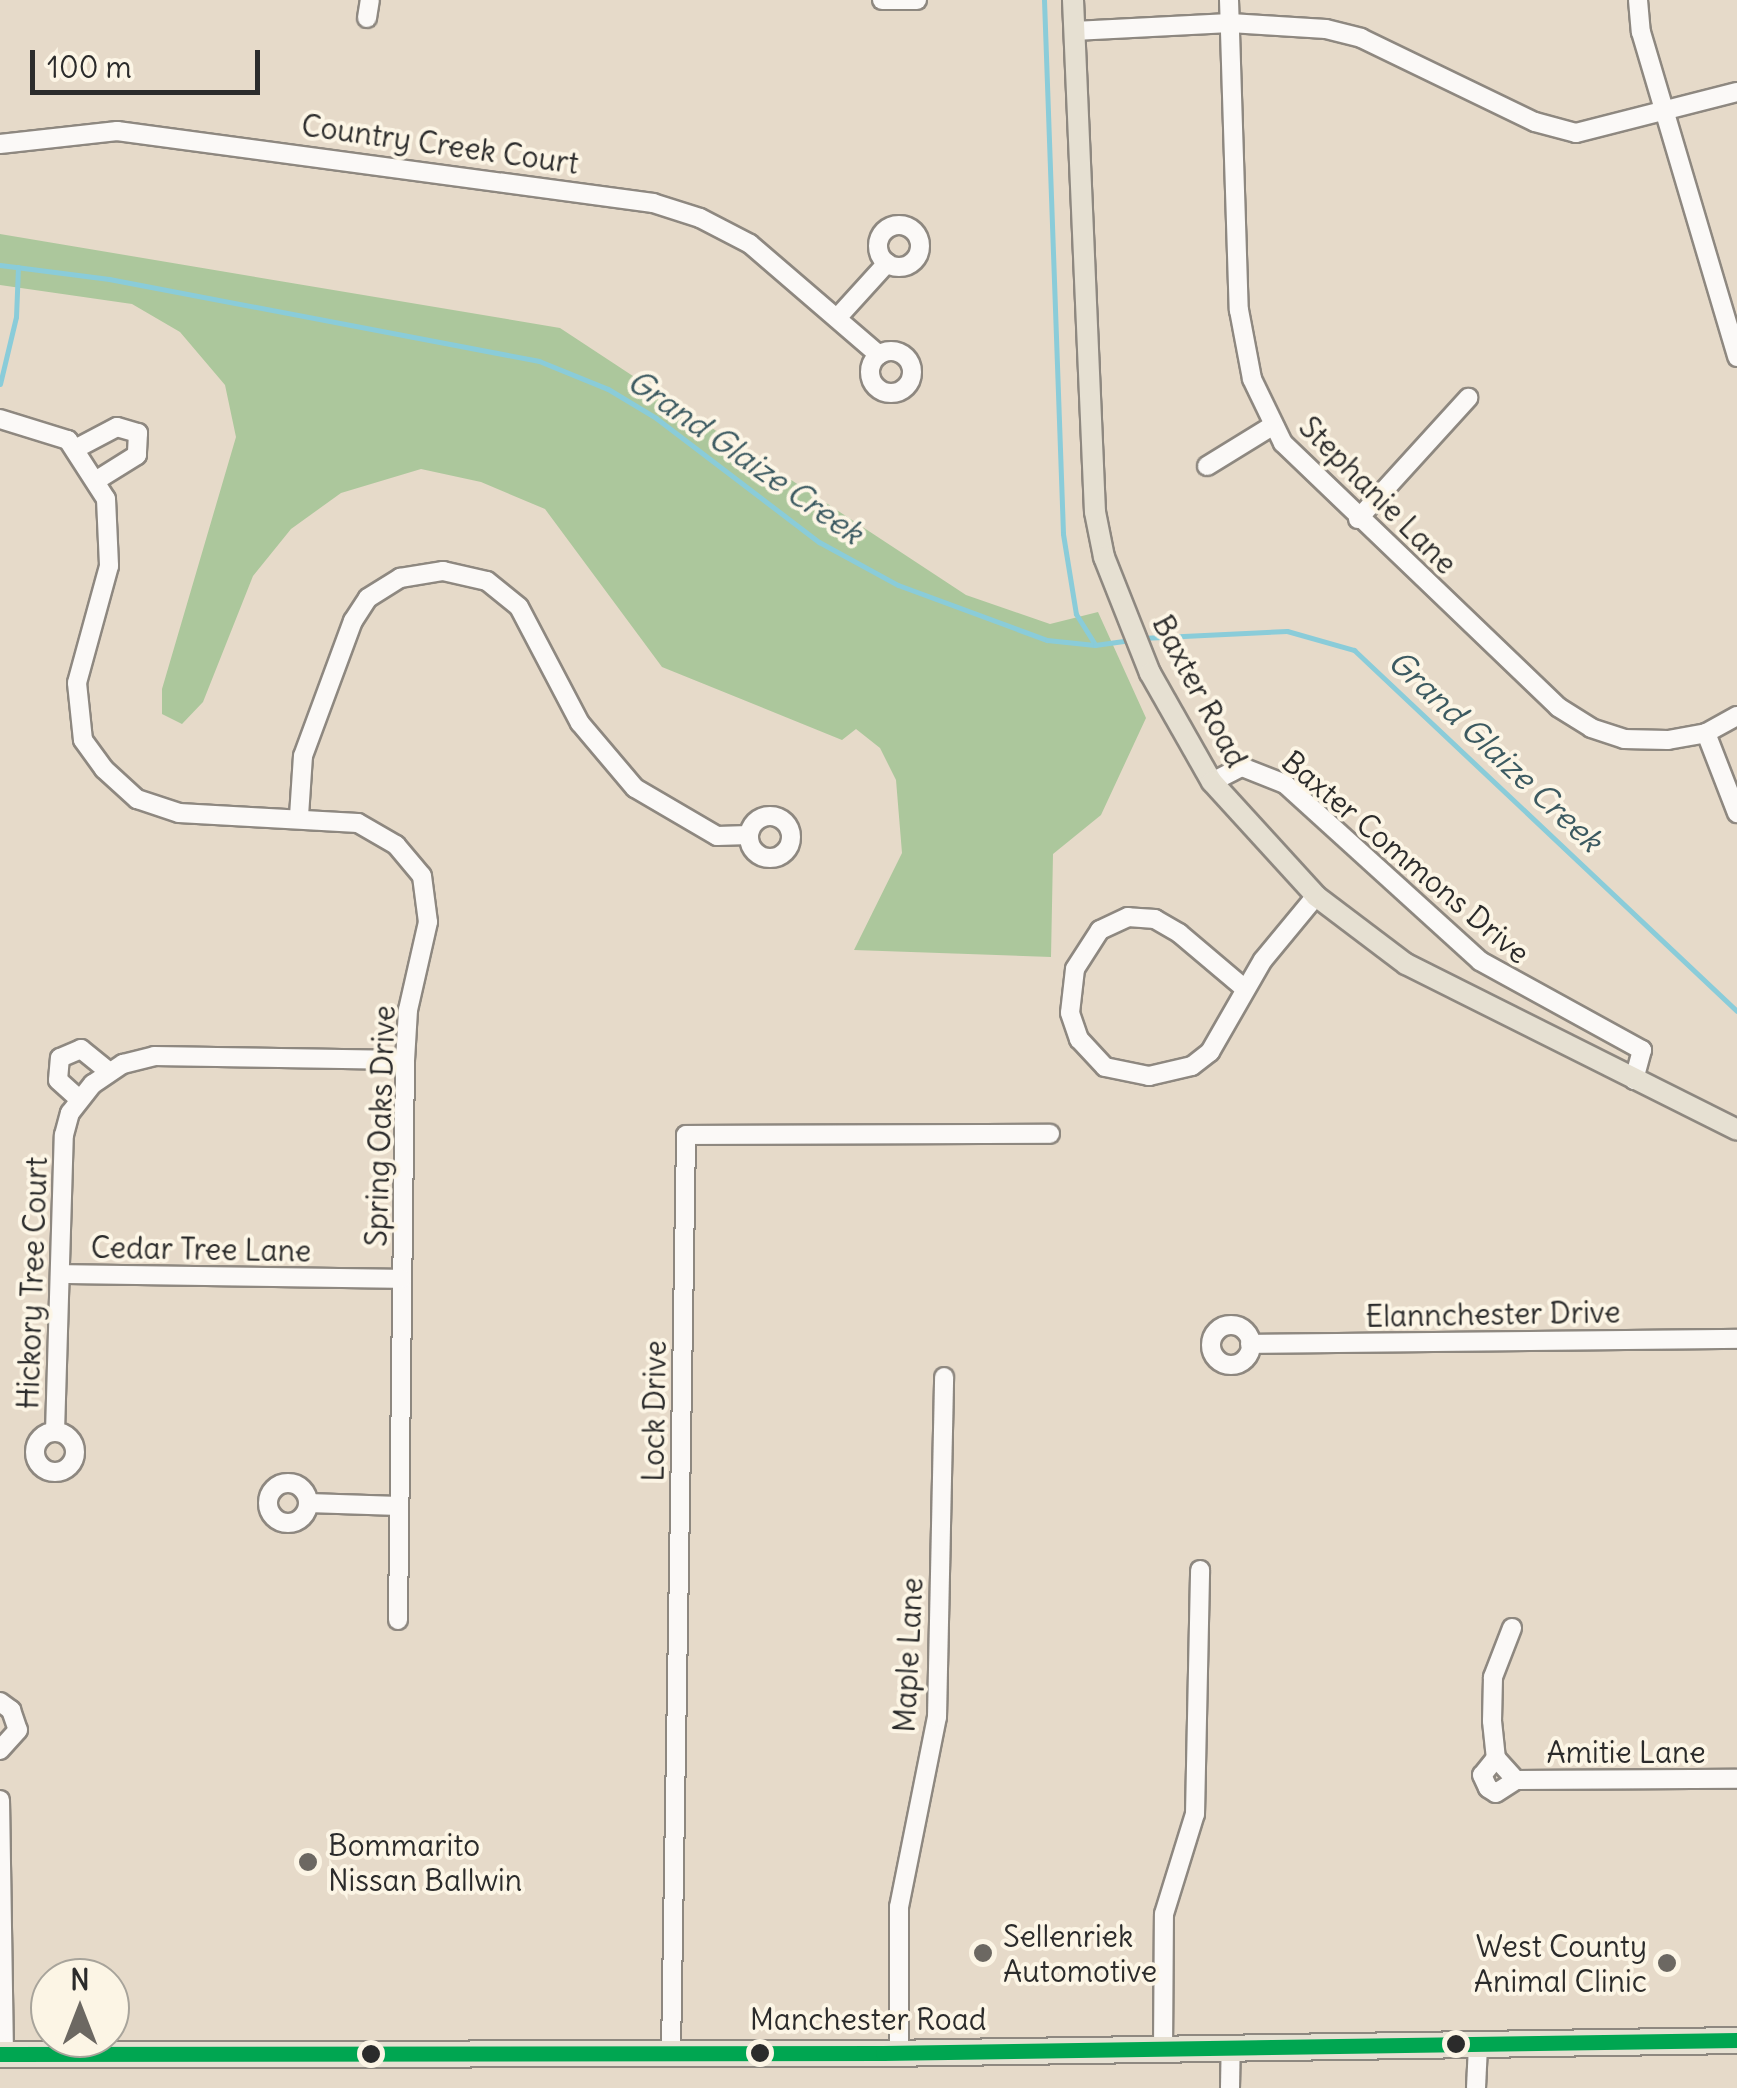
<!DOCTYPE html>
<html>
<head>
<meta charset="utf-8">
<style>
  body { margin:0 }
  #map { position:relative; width:1737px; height:2088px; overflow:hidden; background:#e6dac9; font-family:Delius,sans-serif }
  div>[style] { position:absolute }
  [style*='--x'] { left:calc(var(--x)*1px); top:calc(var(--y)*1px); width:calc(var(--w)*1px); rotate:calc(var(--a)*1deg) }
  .forest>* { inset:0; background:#acc79c }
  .stream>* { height:5px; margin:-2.5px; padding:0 2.5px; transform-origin:2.5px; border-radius:2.5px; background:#8accd9 }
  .roads { filter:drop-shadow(2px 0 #8e8880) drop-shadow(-2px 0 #8e8880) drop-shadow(0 2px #8e8880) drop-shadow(0 -2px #8e8880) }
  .minor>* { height:18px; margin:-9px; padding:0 9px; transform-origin:9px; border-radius:9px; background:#fbf9f7 }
  .minor>.ring { margin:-9px; padding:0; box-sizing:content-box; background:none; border:18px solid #fbf9f7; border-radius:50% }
  .major>* { height:20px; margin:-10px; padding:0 10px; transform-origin:10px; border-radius:10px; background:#e6e0d2 }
  .highway>* { height:25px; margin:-12.5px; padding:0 12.5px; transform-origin:12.5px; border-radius:12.5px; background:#e6e0d2 }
  .bus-1>* { height:15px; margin:-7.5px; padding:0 7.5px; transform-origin:7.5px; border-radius:7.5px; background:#00a651 }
  .dots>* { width:28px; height:28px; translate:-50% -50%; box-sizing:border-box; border:5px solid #fcf5e5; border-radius:50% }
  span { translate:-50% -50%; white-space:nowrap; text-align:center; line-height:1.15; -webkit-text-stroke:8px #fcf5e5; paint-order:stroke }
  .street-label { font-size:30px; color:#2b2b2b }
  .poi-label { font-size:30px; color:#2b2b2b }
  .left { translate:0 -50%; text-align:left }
  .right { translate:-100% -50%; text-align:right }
  .water-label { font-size:32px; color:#3c5a61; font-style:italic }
  .north { position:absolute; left:30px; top:1958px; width:100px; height:100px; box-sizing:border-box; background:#fcf5e5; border:2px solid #a8a49b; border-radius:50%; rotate:0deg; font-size:28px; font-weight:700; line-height:40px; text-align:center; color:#2b2b2b }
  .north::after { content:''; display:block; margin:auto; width:35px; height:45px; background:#6c6862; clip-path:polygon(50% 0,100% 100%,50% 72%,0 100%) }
  .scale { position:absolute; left:30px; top:50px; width:230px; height:45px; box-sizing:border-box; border:5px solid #2b2b2b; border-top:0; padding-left:12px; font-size:30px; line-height:35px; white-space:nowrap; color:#2b2b2b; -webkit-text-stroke:8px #fcf5e5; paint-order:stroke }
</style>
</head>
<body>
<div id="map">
  <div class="forest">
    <div style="clip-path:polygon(0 234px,560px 328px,966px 595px,1050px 624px,1098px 612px,1146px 718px,1101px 815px,1053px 854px,1051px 957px,854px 950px,902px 853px,896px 780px,880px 748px,856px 729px,842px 740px,662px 667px,545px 509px,481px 482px,421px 469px,341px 493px,291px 529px,253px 576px,203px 702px,182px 724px,162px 714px,162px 689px,236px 437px,225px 385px,180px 332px,132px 304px,0 285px)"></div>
  </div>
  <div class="stream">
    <div style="--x:1044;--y:0;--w:534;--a:87.96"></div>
    <div style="--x:1063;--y:534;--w:81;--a:80.8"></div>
    <div style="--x:1076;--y:614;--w:36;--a:58"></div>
    <div style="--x:0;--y:265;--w:110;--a:7.3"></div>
    <div style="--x:109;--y:279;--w:438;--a:10.8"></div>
    <div style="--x:539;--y:361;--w:74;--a:22.1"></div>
    <div style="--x:608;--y:389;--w:56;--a:31.1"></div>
    <div style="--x:656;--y:418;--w:205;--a:37.3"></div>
    <div style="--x:819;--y:542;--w:90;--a:28.6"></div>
    <div style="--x:898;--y:585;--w:159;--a:20.3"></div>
    <div style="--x:1047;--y:640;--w:48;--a:5.9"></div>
    <div style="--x:1095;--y:645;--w:36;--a:-8"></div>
    <div style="--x:0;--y:384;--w:69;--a:-76.6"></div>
    <div style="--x:16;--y:317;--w:50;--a:-87.7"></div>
    <div style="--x:1142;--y:638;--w:145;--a:-2.8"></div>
    <div style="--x:1287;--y:631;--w:70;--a:15.8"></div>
    <div style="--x:1354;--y:650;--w:526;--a:43.31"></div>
  </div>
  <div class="roads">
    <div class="minor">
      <div style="--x:882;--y:0;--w:35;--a:0"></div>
      <div style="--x:1229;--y:0;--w:310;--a:88.2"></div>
      <div style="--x:1239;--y:310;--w:70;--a:79.3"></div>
      <div style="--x:1252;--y:379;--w:71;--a:64.2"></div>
      <div style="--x:1283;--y:443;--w:381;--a:43.8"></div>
      <div style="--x:1558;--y:707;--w:39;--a:32"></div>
      <div style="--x:1591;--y:728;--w:35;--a:18"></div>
      <div style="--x:1624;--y:739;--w:44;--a:1.3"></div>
      <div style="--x:1668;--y:740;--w:39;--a:-10"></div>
      <div style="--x:1706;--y:733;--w:35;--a:-29"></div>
      <div style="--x:1638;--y:0;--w:32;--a:85"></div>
      <div style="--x:1641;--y:32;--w:339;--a:73.5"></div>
      <div style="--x:367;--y:18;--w:18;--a:-81"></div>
      <div style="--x:1074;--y:31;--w:156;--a:-2.9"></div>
      <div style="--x:1230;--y:23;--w:96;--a:3.6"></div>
      <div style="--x:1326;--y:29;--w:36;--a:14"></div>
      <div style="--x:1361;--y:38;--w:193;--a:25.8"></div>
      <div style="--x:1535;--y:122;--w:42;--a:15"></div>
      <div style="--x:1576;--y:133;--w:166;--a:-14.3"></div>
      <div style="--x:0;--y:144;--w:118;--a:-6.3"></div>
      <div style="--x:117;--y:131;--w:541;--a:7.65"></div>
      <div style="--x:653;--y:203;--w:49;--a:17.7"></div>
      <div style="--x:700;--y:218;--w:56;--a:27.5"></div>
      <div style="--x:750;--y:244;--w:170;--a:40.7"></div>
      <div class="ring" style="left:878px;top:225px;width:24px;height:24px"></div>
      <div style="--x:838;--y:317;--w:73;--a:-47.8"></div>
      <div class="ring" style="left:870px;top:351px;width:24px;height:24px"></div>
      <div style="--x:0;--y:419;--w:71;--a:17.2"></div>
      <div style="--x:68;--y:440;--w:70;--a:57.2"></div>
      <div style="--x:106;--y:499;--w:67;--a:87.4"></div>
      <div style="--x:109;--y:566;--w:121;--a:105.3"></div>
      <div style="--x:77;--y:683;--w:57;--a:84"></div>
      <div style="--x:83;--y:740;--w:36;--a:54"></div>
      <div style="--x:104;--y:769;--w:45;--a:42.3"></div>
      <div style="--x:137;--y:799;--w:44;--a:18.4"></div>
      <div style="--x:179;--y:813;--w:179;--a:3.2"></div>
      <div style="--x:358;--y:823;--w:44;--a:30.1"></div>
      <div style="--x:396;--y:845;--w:40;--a:50"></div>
      <div style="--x:422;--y:876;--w:46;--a:82.6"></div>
      <div style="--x:428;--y:922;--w:90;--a:102.8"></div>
      <div style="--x:408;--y:1010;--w:50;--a:93.4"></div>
      <div style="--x:405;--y:1060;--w:560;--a:90.72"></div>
      <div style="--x:77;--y:448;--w:45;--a:-27.7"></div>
      <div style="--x:117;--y:427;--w:22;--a:16"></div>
      <div style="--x:138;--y:433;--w:22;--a:93"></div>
      <div style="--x:137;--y:455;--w:47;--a:148"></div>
      <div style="--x:1207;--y:466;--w:76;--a:-31.6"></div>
      <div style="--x:1358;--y:519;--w:164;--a:-47.7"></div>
      <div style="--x:1706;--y:733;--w:86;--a:68.8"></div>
      <div style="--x:1212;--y:782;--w:34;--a:-27"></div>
      <div style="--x:1242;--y:767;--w:46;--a:21.6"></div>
      <div style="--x:1285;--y:784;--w:263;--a:42.2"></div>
      <div style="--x:1480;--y:961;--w:185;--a:28.8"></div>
      <div style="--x:1642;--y:1050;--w:31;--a:105"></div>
      <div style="--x:299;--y:816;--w:60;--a:-86.2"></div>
      <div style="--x:303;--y:756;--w:144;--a:-69.7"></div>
      <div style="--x:353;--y:621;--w:27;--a:-57"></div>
      <div style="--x:368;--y:598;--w:38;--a:-32"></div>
      <div style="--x:400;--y:578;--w:44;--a:-9.2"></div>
      <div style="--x:443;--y:571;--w:45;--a:12.8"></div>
      <div style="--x:487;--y:581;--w:41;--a:39.1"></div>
      <div style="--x:519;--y:607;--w:131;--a:62.3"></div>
      <div style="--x:580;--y:723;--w:85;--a:49.8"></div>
      <div style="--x:635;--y:788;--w:95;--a:30.3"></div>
      <div style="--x:717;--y:836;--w:32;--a:-2"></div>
      <div class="ring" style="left:749px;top:816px;width:24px;height:24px"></div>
      <div style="--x:1244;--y:988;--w:85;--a:-139.8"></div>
      <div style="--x:1179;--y:933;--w:28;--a:-150"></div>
      <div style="--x:1155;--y:919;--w:27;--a:-176"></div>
      <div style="--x:1128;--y:917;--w:31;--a:155"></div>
      <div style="--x:1100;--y:930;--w:46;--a:122.7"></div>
      <div style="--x:1075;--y:969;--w:44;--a:96.5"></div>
      <div style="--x:1070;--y:1013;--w:28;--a:71"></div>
      <div style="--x:1079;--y:1039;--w:38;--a:47"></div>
      <div style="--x:1105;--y:1067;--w:45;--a:11.6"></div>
      <div style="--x:1149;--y:1076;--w:44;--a:-13.1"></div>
      <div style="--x:1192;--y:1066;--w:23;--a:-38"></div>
      <div style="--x:1210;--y:1052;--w:106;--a:-60.1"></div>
      <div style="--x:1263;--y:960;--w:83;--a:-50.4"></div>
      <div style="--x:79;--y:1099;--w:28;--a:-138"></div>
      <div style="--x:58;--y:1080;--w:22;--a:-85"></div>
      <div style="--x:60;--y:1058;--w:23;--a:-23"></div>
      <div style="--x:81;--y:1049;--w:35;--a:39"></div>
      <div style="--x:60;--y:1274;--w:342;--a:0.8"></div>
      <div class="ring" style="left:1211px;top:1325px;width:22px;height:22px"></div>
      <div style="--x:1250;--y:1344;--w:487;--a:-0.6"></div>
      <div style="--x:55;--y:1432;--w:297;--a:-88.3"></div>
      <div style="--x:64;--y:1135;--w:23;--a:-75"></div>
      <div style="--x:70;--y:1113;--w:37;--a:-52"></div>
      <div style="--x:93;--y:1084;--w:36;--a:-34"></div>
      <div style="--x:123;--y:1064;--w:32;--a:-14"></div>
      <div style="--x:154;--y:1056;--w:251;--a:0.9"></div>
      <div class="ring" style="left:35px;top:1432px;width:22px;height:22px"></div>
      <div class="ring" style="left:268px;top:1483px;width:22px;height:22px"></div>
      <div style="--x:308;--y:1503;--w:91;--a:1.9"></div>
      <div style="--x:1512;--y:1628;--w:53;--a:111.2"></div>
      <div style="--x:1493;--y:1677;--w:44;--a:91.3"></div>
      <div style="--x:1492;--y:1721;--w:37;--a:84"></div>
      <div style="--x:1496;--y:1758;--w:30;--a:48"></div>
      <div style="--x:1516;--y:1780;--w:221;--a:-0.3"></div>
      <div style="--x:0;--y:1702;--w:14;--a:36"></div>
      <div style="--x:11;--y:1710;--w:21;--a:71"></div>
      <div style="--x:18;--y:1730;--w:27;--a:132"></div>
      <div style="--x:1496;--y:1758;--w:22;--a:129"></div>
      <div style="--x:1482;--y:1775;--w:14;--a:65"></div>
      <div style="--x:1488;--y:1788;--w:9;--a:32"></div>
      <div style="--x:1496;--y:1793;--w:24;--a:-33"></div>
      <div style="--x:0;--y:1800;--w:254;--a:89.1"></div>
      <div style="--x:1163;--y:2050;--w:136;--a:-89.6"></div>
      <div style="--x:1164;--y:1914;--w:105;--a:-72.8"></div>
      <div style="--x:1195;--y:1814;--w:244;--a:-88.8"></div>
      <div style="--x:671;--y:2052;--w:917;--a:-89.06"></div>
      <div style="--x:686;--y:1135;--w:364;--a:-0.2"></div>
      <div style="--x:899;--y:2052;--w:145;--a:-90"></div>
      <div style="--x:899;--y:1907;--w:194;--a:-78.7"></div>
      <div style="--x:937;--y:1717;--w:340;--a:-88.8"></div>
      <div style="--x:1230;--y:2088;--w:39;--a:-89"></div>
      <div style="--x:1476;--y:2088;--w:42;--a:-87.3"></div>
    </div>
    <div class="major">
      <div style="--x:1073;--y:0;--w:512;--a:87.54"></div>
      <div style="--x:1095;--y:512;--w:46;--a:78.7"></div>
      <div style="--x:1104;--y:557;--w:125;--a:68.4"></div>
      <div style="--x:1150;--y:673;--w:125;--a:60.4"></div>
      <div style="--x:1212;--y:782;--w:154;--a:47.6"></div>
      <div style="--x:1316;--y:896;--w:113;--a:37.1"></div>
      <div style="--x:1406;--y:964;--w:370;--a:26.6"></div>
    </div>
    <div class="highway">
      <div style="--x:0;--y:2054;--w:883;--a:-0.06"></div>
      <div style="--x:883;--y:2053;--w:854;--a:-0.87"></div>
    </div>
  </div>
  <div class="bus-1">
    <div style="--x:0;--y:2054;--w:883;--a:-0.06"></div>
    <div style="--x:883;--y:2053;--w:854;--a:-0.87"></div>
  </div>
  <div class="dots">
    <div style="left:308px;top:1862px;background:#6c6862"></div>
    <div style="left:983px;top:1953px;background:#6c6862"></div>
    <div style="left:1667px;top:1963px;background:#6c6862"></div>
    <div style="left:1456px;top:2044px;background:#2b2b2b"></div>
    <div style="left:760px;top:2053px;background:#2b2b2b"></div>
    <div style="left:371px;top:2054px;background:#2b2b2b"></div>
  </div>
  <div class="street-label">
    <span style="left:440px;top:144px;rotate:8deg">Country Creek Court</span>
    <span style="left:1378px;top:495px;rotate:45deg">Stephanie Lane</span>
    <span style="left:1200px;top:691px;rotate:62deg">Baxter Road</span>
    <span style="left:1406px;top:857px;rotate:40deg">Baxter Commons Drive</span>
    <span style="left:380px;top:1126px;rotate:-88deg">Spring Oaks Drive</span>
    <span style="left:201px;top:1249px;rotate:1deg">Cedar Tree Lane</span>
    <span style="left:32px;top:1283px;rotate:-88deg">Hickory Tree Court</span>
    <span style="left:1493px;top:1314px;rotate:-1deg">Elannchester Drive</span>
    <span style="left:654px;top:1411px;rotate:-89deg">Lock Drive</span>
    <span style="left:908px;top:1655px;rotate:-87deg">Maple Lane</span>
    <span style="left:1626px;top:1752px">Amitie Lane</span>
    <span style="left:868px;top:2019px">Manchester Road</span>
  </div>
  <div class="poi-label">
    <span class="left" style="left:328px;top:1862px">Bommarito<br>Nissan Ballwin</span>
    <span class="left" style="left:1003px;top:1953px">Sellenriek<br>Automotive</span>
    <span class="right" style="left:1647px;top:1963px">West County<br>Animal Clinic</span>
  </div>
  <div class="water-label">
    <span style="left:745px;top:457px;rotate:35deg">Grand Glaize Creek</span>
    <span style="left:1495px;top:751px;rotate:43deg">Grand Glaize Creek</span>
  </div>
  <div class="north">N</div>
  <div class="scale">100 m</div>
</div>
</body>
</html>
